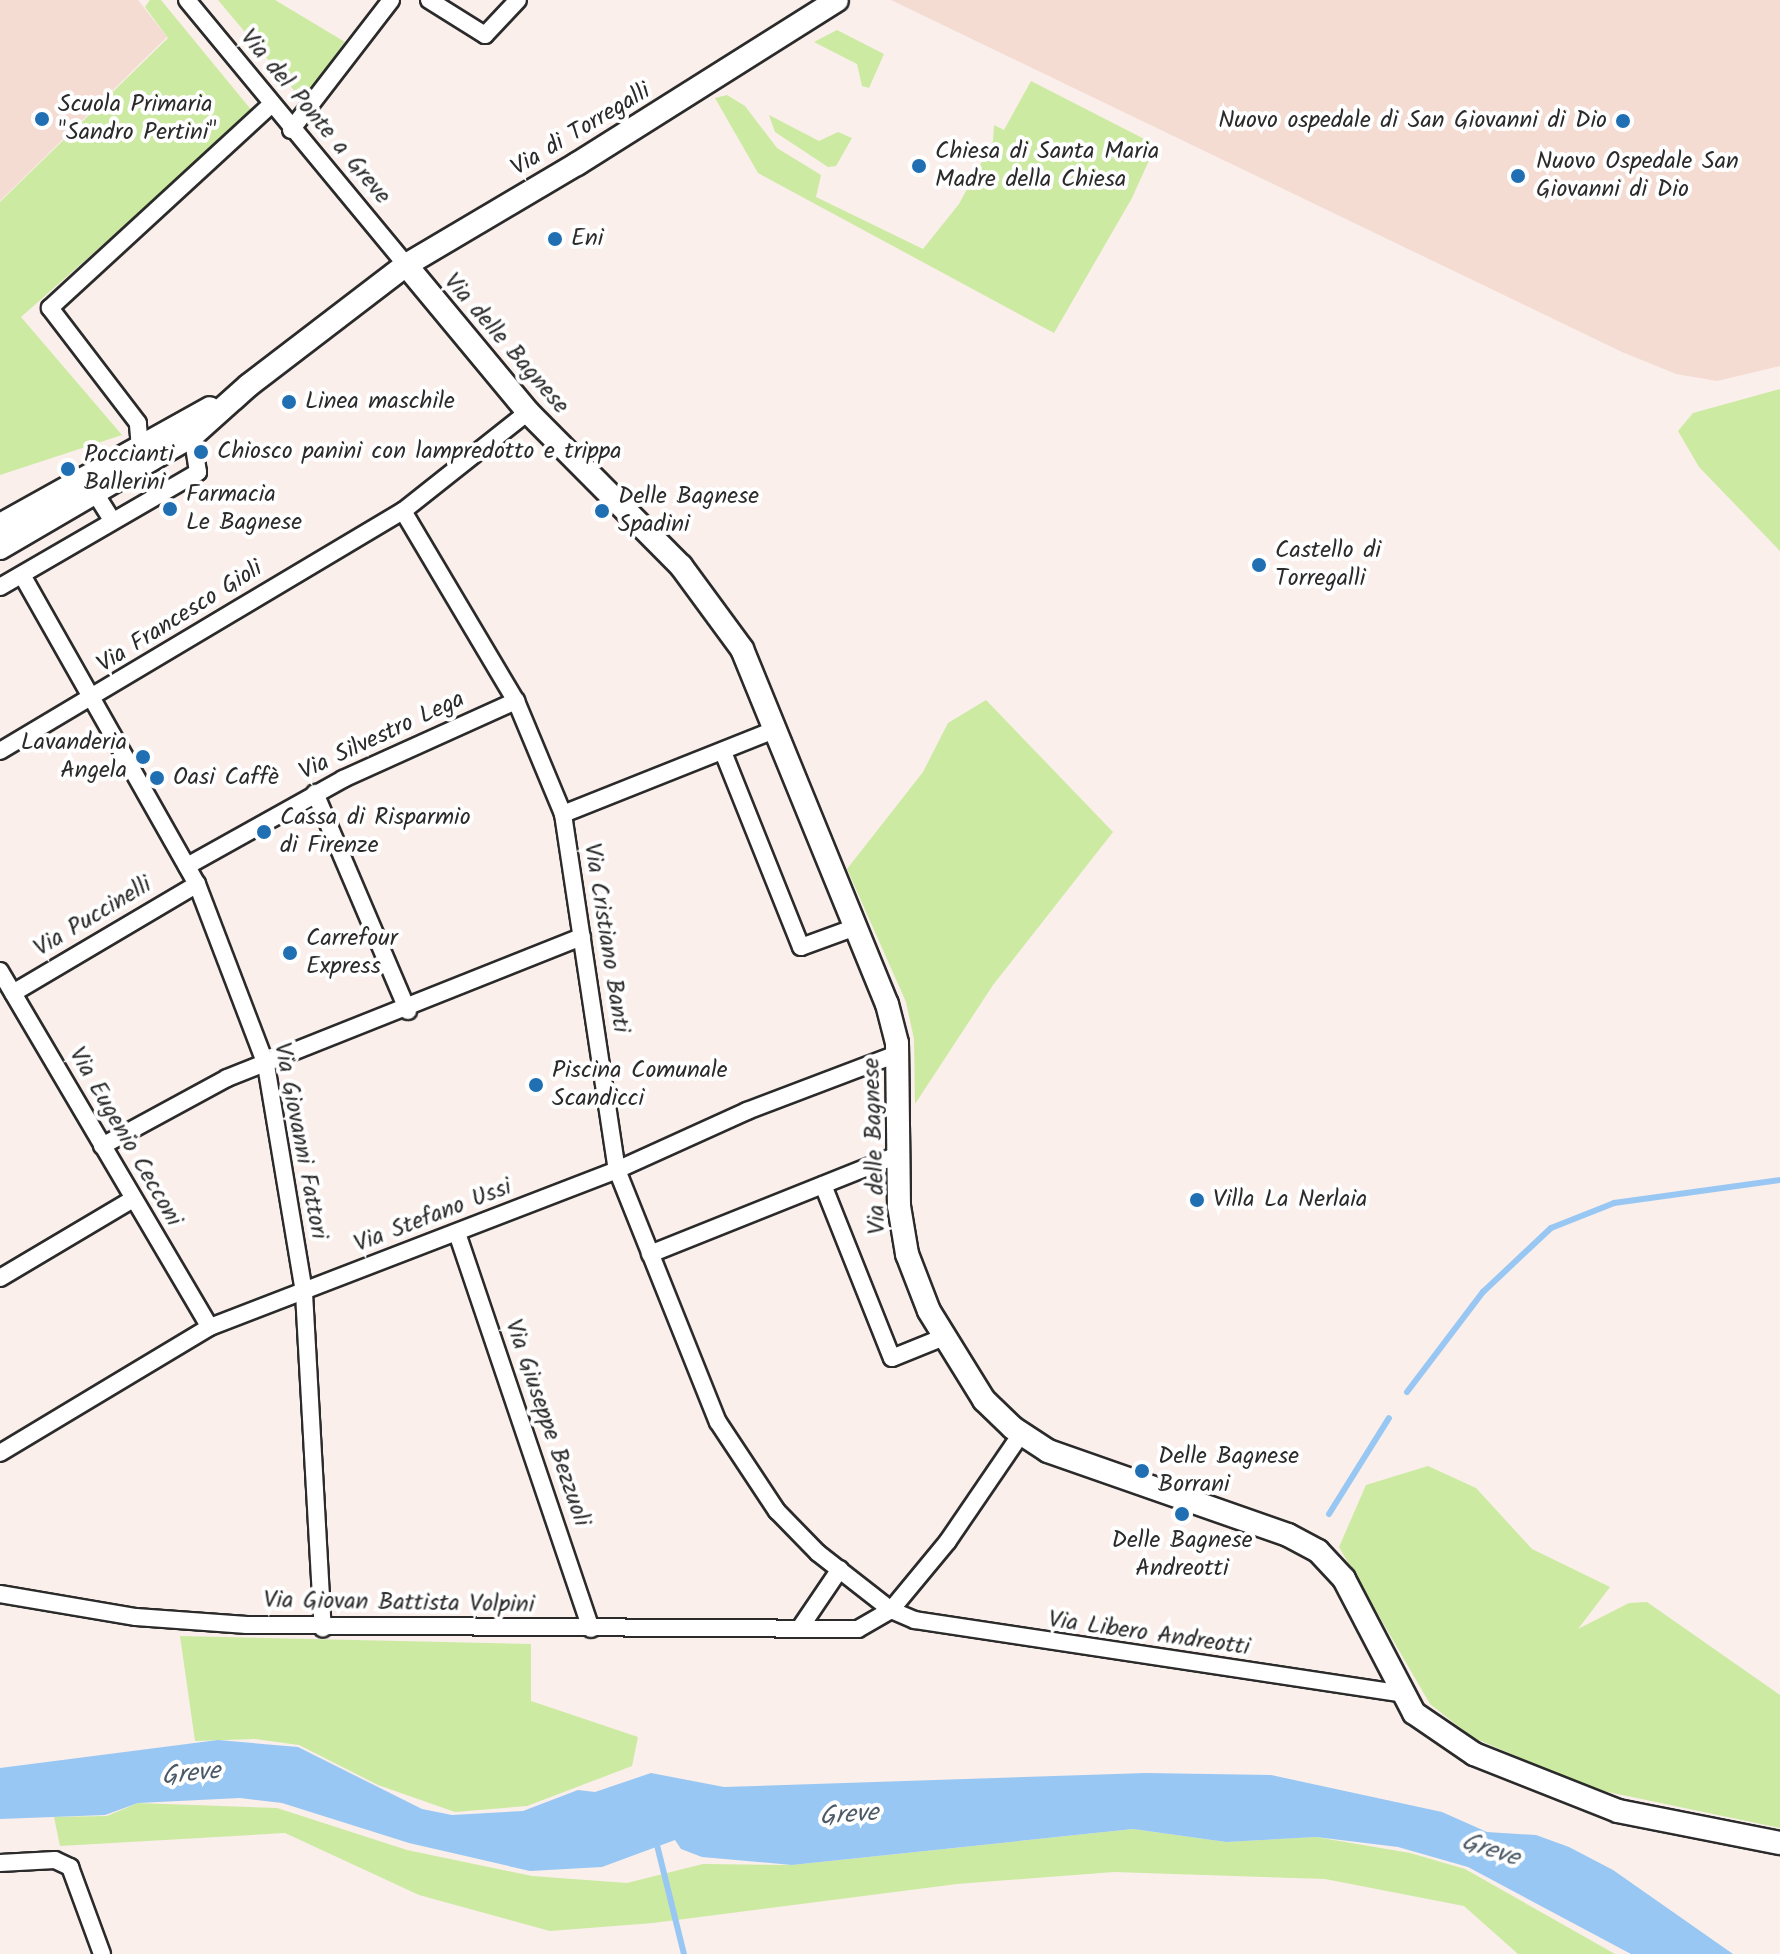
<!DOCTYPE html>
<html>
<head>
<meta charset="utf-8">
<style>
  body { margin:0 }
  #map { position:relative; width:1780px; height:1954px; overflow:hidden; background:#faefeb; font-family:Kalam,sans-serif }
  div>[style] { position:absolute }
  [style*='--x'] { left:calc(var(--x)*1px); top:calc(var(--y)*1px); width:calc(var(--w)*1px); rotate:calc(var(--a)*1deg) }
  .built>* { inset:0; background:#f4dcd3 }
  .green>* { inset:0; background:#cceaa2 }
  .water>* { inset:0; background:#98c7f3 }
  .stream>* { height:6px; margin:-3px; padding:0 3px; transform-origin:3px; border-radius:3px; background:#98c7f3 }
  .roads { filter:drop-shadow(2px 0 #2b2b2b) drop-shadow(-2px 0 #2b2b2b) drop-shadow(0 2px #2b2b2b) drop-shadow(0 -2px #2b2b2b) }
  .minor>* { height:16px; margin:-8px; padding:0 8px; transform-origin:8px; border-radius:8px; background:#fff }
  .secondary>* { height:22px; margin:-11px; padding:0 11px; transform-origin:11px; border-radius:11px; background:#fff }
  .dots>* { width:22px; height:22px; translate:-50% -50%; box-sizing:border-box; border:4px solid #fff; border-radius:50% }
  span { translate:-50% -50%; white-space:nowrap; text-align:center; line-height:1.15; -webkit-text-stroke:8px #fff; paint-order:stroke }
  .poi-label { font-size:24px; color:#2b2b2b }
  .left { translate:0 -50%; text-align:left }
  .right { translate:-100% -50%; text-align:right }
  .street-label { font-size:24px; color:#2b2b2b }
  .water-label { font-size:26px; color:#4c5a67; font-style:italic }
</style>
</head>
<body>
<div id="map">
  <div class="built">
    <div style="clip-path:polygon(0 0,138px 0,167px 37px,0 201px)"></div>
    <div style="clip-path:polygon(891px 0,1780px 0,1780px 366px,1717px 381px,1676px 374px,1622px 352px)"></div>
  </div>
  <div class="green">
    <div style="clip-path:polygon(150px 0,161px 0,253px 112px,21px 317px,122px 435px,0 475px,0 202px,168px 38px,145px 7px)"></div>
    <div style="clip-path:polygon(218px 0,275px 0,345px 42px,302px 100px)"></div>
    <div style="clip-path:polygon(837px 30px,884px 54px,869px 88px,862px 86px,857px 64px,814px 42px)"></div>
    <div style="clip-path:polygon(1031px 81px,1156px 145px,1132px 198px,1054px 333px,758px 173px,715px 98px,727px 95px,745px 106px,777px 148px,821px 175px,816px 197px,923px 249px,959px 204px,993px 141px,994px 125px,1004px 130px)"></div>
    <div style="clip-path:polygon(769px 115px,819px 141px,838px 132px,852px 138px,836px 166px,828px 167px,775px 132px)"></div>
    <div style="clip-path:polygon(1780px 389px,1780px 551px,1699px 467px,1678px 431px,1693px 413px)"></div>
    <div style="clip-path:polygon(986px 700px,1113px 832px,993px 985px,915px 1104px,914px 1039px,906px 1002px,847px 869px,923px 772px,948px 723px)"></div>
    <div style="clip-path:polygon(1428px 1466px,1476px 1488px,1532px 1549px,1610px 1587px,1578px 1629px,1629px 1603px,1647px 1602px,1780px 1695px,1780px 1828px,1589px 1788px,1472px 1737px,1430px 1704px,1339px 1547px,1366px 1485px)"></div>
    <div style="clip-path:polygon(180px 1636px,531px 1644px,531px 1701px,638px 1737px,632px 1766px,527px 1806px,455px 1812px,378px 1785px,299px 1745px,255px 1739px,195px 1741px)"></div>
    <div style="clip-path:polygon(138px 1803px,277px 1808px,407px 1850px,532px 1876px,627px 1883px,703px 1864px,792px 1865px,1133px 1829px,1226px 1842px,1316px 1837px,1410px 1853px,1465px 1869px,1615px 1954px,1518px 1954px,1464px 1906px,1325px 1879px,1114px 1872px,957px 1884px,653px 1923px,550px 1931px,419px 1895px,285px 1833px,60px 1846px,54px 1817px,107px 1816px)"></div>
  </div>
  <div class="water">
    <div style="clip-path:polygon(218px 1740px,298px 1747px,422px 1809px,452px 1815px,523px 1811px,578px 1790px,595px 1792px,651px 1773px,724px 1787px,1146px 1773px,1271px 1775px,1442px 1812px,1487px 1832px,1536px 1835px,1569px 1847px,1613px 1870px,1733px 1954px,1631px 1954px,1468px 1867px,1398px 1847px,1316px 1837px,1226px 1842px,1133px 1829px,792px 1865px,702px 1857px,681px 1849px,675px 1840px,602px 1867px,530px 1871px,409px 1843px,282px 1803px,240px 1798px,138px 1803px,105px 1815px,0 1819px,0 1768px)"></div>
  </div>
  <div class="stream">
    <div style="--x:1407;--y:1392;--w:126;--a:-52.8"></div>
    <div style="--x:1483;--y:1292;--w:93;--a:-43.3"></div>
    <div style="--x:1551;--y:1228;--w:68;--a:-21.6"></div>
    <div style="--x:1614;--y:1203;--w:168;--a:-7.9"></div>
    <div style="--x:1329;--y:1514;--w:113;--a:-58"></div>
    <div style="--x:656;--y:1841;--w:116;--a:76.1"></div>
  </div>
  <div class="roads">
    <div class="minor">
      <div style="--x:187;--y:0;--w:344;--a:50.4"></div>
      <div style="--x:429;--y:0;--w:66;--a:32"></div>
      <div style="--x:485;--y:35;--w:48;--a:-46.7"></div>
      <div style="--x:291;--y:130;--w:164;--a:-52.4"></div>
      <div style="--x:140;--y:448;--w:25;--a:-95"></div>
      <div style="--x:138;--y:423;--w:145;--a:-127.4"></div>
      <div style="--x:50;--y:308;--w:299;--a:-42.6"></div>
      <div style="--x:90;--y:485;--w:41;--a:57.8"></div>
      <div style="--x:403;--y:511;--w:221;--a:59.3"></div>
      <div style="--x:516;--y:701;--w:122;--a:67.4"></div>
      <div style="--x:563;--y:814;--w:360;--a:81.4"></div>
      <div style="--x:617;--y:1170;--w:271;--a:68.2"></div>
      <div style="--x:718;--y:1422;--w:107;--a:56.5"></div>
      <div style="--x:777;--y:1511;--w:59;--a:45.7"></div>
      <div style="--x:818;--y:1553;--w:93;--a:38"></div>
      <div style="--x:891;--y:1610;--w:26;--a:23"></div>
      <div style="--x:915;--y:1620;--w:493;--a:8.6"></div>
      <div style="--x:22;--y:575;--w:355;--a:60.5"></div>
      <div style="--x:197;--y:884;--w:194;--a:69.1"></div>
      <div style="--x:266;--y:1065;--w:231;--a:80.5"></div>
      <div style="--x:304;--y:1293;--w:336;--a:86.8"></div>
      <div style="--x:0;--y:587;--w:229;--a:-30.1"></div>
      <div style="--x:198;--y:472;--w:36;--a:-99"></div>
      <div style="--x:0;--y:751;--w:469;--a:-30.8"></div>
      <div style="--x:403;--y:511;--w:159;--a:-38.4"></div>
      <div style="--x:723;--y:752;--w:210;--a:68.2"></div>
      <div style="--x:801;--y:947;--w:59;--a:-20"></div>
      <div style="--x:315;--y:793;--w:237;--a:66.9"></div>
      <div style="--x:563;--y:814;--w:230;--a:-21.7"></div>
      <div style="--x:187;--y:866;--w:179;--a:-29.1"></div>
      <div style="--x:343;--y:779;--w:190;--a:-24.3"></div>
      <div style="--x:0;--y:971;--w:413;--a:59.5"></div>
      <div style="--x:13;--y:993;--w:214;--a:-30.6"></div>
      <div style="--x:102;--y:1146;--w:142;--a:-28.5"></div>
      <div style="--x:227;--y:1078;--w:382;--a:-21.7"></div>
      <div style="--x:823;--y:1185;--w:186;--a:68.3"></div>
      <div style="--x:892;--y:1358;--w:56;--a:-22"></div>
      <div style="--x:457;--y:1233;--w:418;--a:71.3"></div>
      <div style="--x:650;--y:1254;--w:266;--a:-21.8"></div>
      <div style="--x:0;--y:1278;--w:155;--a:-30.7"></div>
      <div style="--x:0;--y:1453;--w:245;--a:-31"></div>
      <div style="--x:210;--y:1327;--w:436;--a:-21.1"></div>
      <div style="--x:617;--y:1170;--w:143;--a:-24.4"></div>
      <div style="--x:747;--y:1111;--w:160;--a:-20.8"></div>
      <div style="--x:0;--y:1594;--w:138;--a:9.6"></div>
      <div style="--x:136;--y:1617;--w:111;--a:4.1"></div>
      <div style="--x:247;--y:1625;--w:611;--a:0.38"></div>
      <div style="--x:858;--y:1629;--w:38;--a:-30"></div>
      <div style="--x:891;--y:1610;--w:89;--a:-50.4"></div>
      <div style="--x:948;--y:1541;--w:130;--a:-55.7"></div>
      <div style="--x:800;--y:1628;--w:71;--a:-55.9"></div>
      <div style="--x:0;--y:1863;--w:55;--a:-3.1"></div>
      <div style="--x:55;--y:1860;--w:17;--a:25"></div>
      <div style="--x:70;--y:1867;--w:93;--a:69.8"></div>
    </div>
    <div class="secondary">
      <div style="--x:406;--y:265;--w:191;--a:50.3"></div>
      <div style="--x:528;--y:412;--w:217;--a:45.2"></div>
      <div style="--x:681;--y:566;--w:103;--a:53.7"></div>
      <div style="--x:742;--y:649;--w:383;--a:67.8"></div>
      <div style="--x:887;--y:1004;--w:40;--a:75.6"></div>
      <div style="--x:897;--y:1043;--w:163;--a:89.3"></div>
      <div style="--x:899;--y:1206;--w:49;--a:80.5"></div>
      <div style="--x:907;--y:1254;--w:61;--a:68.9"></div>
      <div style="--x:929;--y:1311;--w:105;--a:58.3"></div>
      <div style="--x:984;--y:1400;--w:40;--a:44"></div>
      <div style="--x:1013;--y:1428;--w:42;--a:33.3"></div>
      <div style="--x:1048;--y:1451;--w:254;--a:19.3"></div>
      <div style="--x:1288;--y:1535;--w:34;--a:28"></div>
      <div style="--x:1318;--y:1551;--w:38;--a:47"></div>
      <div style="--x:1344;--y:1579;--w:151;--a:62.4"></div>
      <div style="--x:1414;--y:1713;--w:73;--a:34.3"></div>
      <div style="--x:1474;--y:1754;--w:155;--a:21.6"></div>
      <div style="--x:1618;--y:1811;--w:165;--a:11.2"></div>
      <div style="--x:0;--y:525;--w:240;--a:-29.1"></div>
      <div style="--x:0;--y:548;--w:222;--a:-30.3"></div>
      <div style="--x:192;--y:436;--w:76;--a:-41.8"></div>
      <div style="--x:249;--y:385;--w:198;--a:-37.4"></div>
      <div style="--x:406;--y:265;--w:199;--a:-30.6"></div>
      <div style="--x:577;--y:164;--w:307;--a:-32.2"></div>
    </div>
  </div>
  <div class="dots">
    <div style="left:42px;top:119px;background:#1f6fb2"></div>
    <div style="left:1623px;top:121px;background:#1f6fb2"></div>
    <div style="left:919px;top:166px;background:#1f6fb2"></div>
    <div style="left:1518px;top:176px;background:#1f6fb2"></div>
    <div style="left:555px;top:239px;background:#1f6fb2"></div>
    <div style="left:289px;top:402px;background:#1f6fb2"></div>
    <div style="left:201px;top:452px;background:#1f6fb2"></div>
    <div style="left:68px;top:469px;background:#1f6fb2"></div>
    <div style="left:170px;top:509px;background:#1f6fb2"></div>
    <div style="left:602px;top:511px;background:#1f6fb2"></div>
    <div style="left:1259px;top:565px;background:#1f6fb2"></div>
    <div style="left:143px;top:757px;background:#1f6fb2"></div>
    <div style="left:157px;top:778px;background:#1f6fb2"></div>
    <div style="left:264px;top:832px;background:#1f6fb2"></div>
    <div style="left:290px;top:953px;background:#1f6fb2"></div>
    <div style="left:536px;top:1085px;background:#1f6fb2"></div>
    <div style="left:1197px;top:1200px;background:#1f6fb2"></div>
    <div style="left:1142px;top:1471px;background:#1f6fb2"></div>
    <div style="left:1182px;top:1514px;background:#1f6fb2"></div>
  </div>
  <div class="poi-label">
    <span class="left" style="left:58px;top:119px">Scuola Primaria<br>"Sandro Pertini"</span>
    <span class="right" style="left:1607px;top:121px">Nuovo ospedale di San Giovanni di Dio</span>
    <span class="left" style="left:935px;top:166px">Chiesa di Santa Maria<br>Madre della Chiesa</span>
    <span class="left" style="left:1536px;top:176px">Nuovo Ospedale San<br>Giovanni di Dio</span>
    <span class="left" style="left:571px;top:239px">Eni</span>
    <span class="left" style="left:305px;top:402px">Linea maschile</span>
    <span class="left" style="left:217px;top:452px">Chiosco panini con lampredotto e trippa</span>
    <span class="left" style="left:84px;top:469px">Poccianti<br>Ballerini</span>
    <span class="left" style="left:186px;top:509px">Farmacia<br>Le Bagnese</span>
    <span class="left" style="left:618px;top:511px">Delle Bagnese<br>Spadini</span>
    <span class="left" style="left:1275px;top:565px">Castello di<br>Torregalli</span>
    <span class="right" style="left:127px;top:757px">Lavanderia<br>Angela</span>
    <span class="left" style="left:173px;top:778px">Oasi Caffè</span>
    <span class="left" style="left:280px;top:832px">Cassa di Risparmio<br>di Firenze</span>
    <span class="left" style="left:306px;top:953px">Carrefour<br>Express</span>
    <span class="left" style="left:552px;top:1085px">Piscina Comunale<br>Scandicci</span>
    <span class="left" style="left:1213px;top:1200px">Villa La Nerlaia</span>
    <span class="left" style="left:1158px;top:1471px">Delle Bagnese<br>Borrani</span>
    <span style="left:1182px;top:1555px">Delle Bagnese<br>Andreotti</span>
  </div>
  <div class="street-label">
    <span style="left:315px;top:117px;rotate:50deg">Via del Ponte a Greve</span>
    <span style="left:581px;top:130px;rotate:-31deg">Via di Torregalli</span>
    <span style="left:506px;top:344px;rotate:49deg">Via delle Bagnese</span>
    <span style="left:180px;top:617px;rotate:-32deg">Via Francesco Gioli</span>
    <span style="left:382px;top:736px;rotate:-25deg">Via Silvestro Lega</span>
    <span style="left:93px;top:917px;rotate:-31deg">Via Puccinelli</span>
    <span style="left:606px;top:938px;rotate:81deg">Via Cristiano Banti</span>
    <span style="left:125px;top:1137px;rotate:60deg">Via Eugenio Cecconi</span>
    <span style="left:300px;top:1141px;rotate:79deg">Via Giovanni Fattori</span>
    <span style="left:875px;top:1146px;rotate:-92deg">Via delle Bagnese</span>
    <span style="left:433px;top:1216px;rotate:-21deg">Via Stefano Ussi</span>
    <span style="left:547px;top:1423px;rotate:71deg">Via Giuseppe Bezzuoli</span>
    <span style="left:399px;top:1603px;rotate:1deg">Via Giovan Battista Volpini</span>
    <span style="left:1149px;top:1634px;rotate:8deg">Via Libero Andreotti</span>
  </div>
  <div class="water-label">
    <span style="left:191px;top:1775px;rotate:-6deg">Greve</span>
    <span style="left:849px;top:1816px;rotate:-4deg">Greve</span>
    <span style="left:1490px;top:1851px;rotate:18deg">Greve</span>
  </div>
</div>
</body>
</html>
